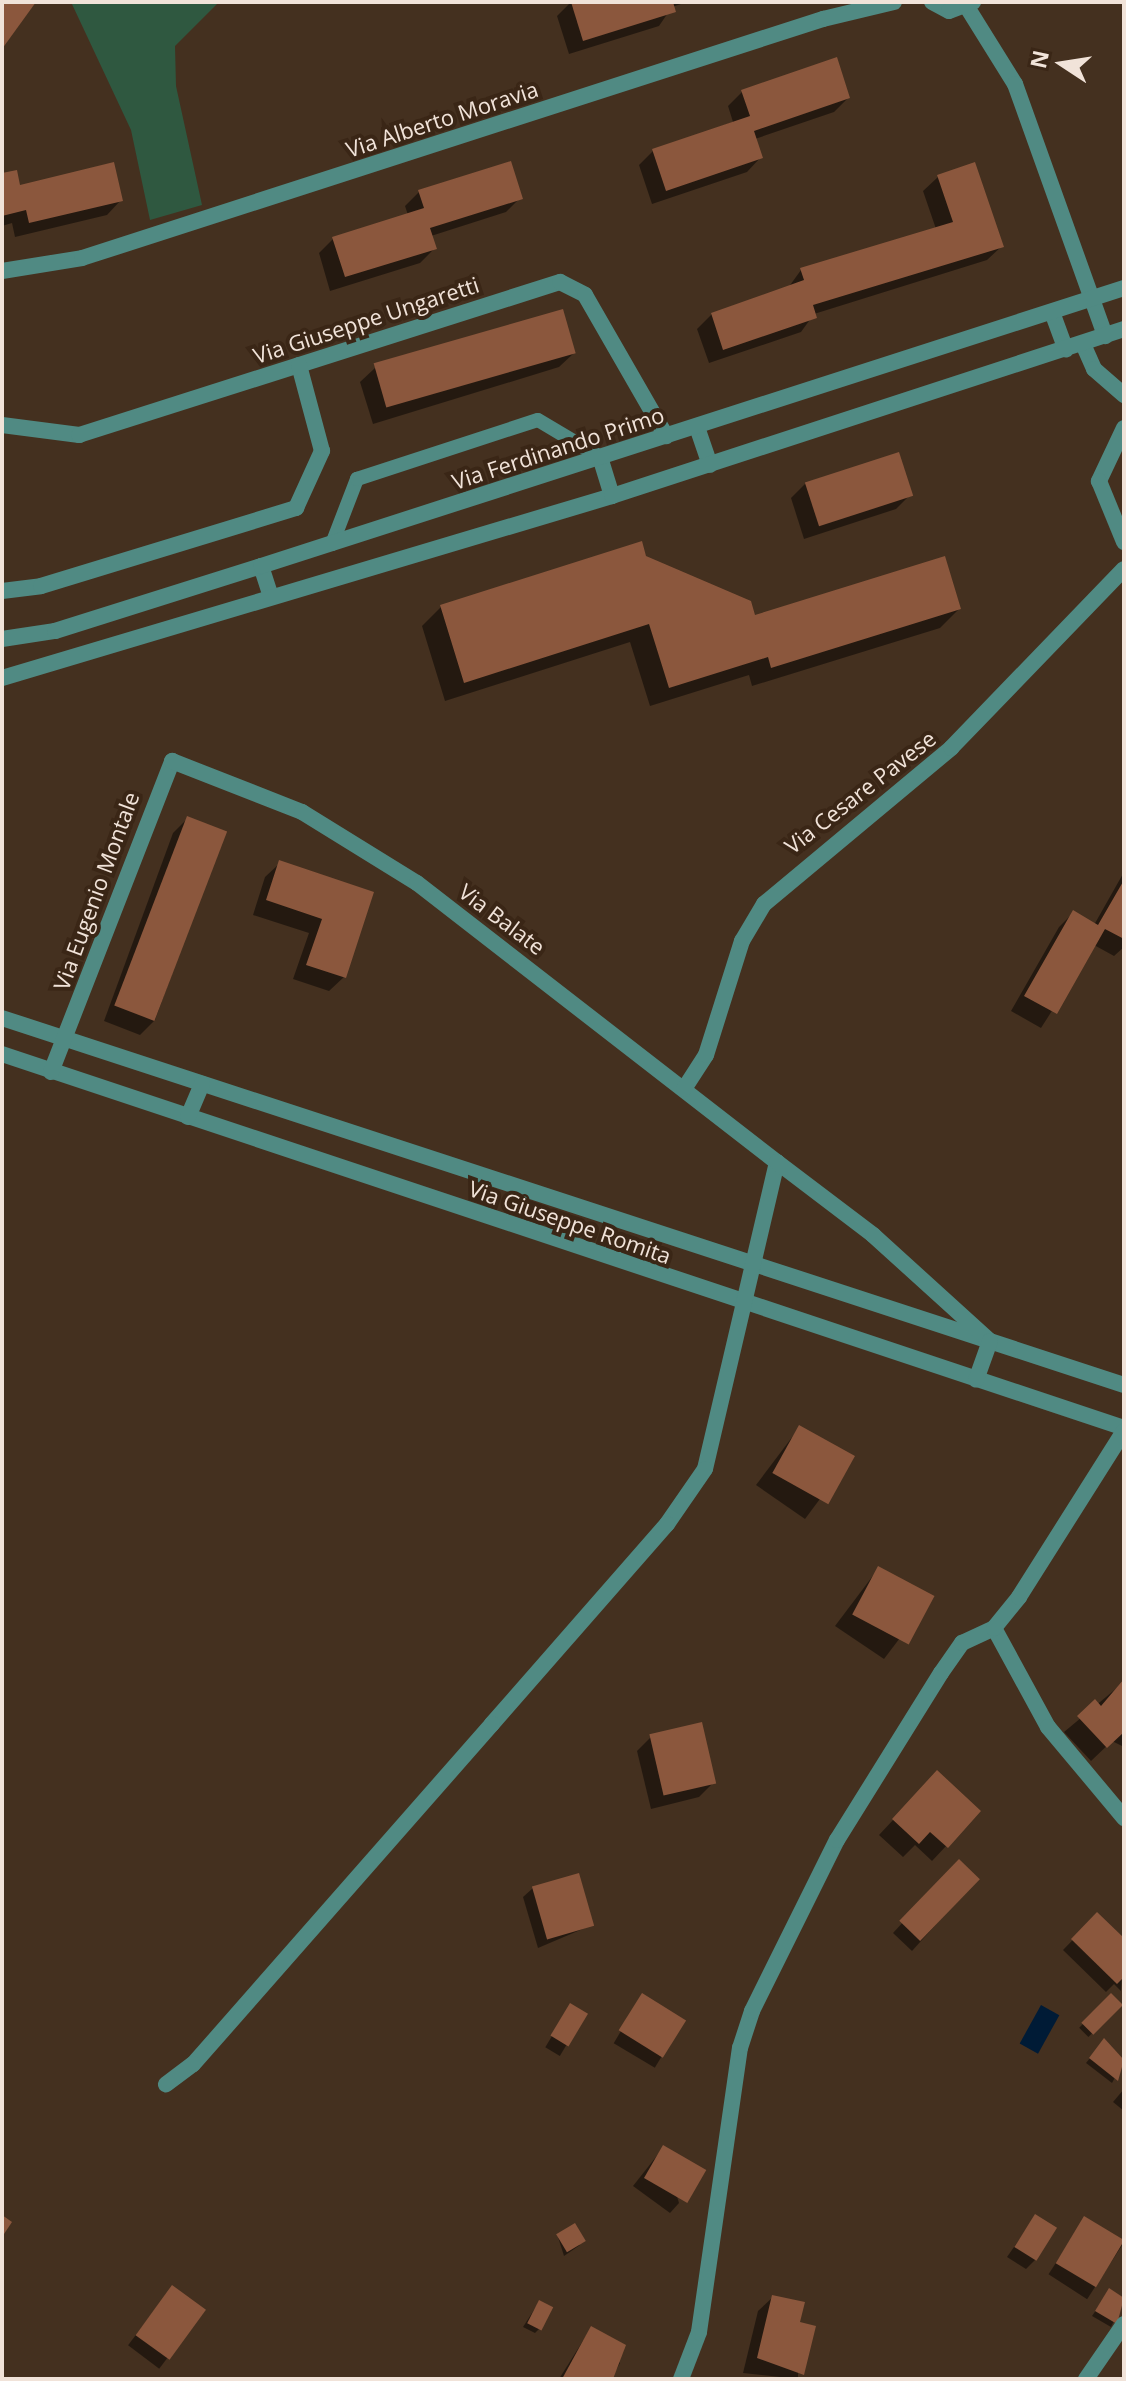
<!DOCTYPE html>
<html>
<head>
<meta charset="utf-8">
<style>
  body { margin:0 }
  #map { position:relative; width:1126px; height:2381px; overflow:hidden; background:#44301f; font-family:"Open Sans",sans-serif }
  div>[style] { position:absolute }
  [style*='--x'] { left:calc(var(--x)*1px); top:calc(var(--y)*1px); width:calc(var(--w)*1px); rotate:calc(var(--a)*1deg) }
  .green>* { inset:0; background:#2f5840 }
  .water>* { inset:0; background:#001b36; transform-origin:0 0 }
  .shadow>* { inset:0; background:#0007; transform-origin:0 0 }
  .building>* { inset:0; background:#8b573d; transform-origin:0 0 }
  .service>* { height:14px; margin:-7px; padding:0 7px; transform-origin:7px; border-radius:7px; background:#508a83 }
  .minor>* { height:16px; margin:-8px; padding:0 8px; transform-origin:8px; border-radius:8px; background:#508a83 }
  span { translate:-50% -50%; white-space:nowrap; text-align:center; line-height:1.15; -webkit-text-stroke:8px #3a2616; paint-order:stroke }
  .street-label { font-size:22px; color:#f1e3d9 }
  .frame { position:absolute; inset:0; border:4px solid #f1e3d9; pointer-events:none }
  .north { position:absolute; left:1022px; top:24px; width:80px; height:80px; -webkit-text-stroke:6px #3a2616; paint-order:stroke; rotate:282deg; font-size:22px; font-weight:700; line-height:32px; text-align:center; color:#f1e3d9 }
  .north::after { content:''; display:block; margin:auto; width:28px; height:36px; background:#f1e3d9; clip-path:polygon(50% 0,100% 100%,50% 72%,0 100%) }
</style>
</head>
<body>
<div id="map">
  <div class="green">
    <div style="clip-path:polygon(71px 2px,219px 2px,175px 46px,176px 86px,202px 205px,150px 220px,131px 130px)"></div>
  </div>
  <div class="water">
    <div style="left:1041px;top:2005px;width:21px;height:44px;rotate:29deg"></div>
  </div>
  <div class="shadow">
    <div style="clip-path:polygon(571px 2px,687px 2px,672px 7px,659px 26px,569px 54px,557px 16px)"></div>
    <div style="clip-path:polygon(742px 92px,848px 98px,834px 112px,755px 139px,761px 157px,747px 172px,652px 204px,639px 165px,653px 151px,733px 122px,728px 106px)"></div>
    <div style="clip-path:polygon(2px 175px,19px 187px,121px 200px,107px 215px,15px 237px,12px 223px,2px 226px)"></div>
    <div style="clip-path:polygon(938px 177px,1002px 246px,987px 260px,814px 314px,801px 332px,709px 363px,697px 329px,712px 314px,788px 288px,801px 270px,936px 229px,923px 191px)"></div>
    <div style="clip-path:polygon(419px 192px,520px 198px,506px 212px,431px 236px,435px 248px,420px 263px,330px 291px,319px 253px,333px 239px,408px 215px,405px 206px)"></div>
    <div style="clip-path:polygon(574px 353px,559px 367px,373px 424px,360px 382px,375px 368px)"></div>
    <div style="clip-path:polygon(806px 483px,910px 495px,896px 509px,804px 539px,791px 498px)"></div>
    <div style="clip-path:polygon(644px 558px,754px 618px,959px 609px,940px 628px,752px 686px,749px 675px,650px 706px,630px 642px,445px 701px,422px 626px,441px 607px)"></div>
    <div style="clip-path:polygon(188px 818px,224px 832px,155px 1020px,140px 1035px,104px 1021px,173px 833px)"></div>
    <div style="clip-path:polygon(280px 863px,372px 894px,344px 977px,329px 991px,293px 979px,309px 933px,253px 915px,265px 877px)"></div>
    <div style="clip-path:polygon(1124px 872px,1124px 947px,1114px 956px,1094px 945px,1041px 1028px,1011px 1011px,1059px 927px,1073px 913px,1094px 925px)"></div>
    <div style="clip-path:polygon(799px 1428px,852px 1456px,805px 1519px,756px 1485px)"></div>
    <div style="clip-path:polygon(878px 1569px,931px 1597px,884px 1659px,835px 1626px)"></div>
    <div style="clip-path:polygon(1124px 1682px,1124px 1747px,1112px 1741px,1091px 1761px,1064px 1732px)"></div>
    <div style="clip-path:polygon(651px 1737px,714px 1782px,699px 1797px,651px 1809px,637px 1751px)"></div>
    <div style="clip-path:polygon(923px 1788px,978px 1812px,932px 1861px,915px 1845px,903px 1857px,879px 1835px)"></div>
    <div style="clip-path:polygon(950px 1871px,977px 1879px,912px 1951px,893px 1933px)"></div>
    <div style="clip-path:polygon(533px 1888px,592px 1925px,538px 1948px,523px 1897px)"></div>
    <div style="clip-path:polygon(1097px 1915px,1124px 1941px,1121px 1991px,1114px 1984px,1106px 1992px,1063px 1950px)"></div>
    <div style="left:642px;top:1996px;width:48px;height:55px;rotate:31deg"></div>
    <div style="left:1111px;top:1996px;width:13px;height:45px;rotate:45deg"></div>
    <div style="left:570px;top:2006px;width:17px;height:48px;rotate:31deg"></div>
    <div style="clip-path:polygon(1104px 2041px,1124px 2061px,1112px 2083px,1086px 2063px)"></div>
    <div style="clip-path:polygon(1124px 2089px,1124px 2111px,1113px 2102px)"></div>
    <div style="clip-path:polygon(663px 2148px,679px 2203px,670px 2213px,633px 2186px)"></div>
    <div style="clip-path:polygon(1035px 2217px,1035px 2260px,1026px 2269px,1007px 2257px)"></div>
    <div style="left:1085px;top:2218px;width:46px;height:67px;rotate:33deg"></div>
    <div style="clip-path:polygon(558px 2237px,580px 2245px,564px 2256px)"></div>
    <div style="left:172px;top:2287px;width:39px;height:73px;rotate:37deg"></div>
    <div style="clip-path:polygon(1109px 2291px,1124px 2300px,1111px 2327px,1092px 2316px)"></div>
    <div style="clip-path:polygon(773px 2297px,798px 2324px,798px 2379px,743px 2373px,758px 2311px)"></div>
    <div style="clip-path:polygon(539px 2302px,539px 2329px,535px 2333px,523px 2327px)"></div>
    <div style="clip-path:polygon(591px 2328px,620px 2363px,611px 2379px,559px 2379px)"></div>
  </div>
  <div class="building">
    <div style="clip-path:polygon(2px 2px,36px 2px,2px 49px)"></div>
    <div style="clip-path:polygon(571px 2px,673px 2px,676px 12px,583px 41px)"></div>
    <div style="clip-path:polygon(837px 57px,850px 98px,754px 131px,763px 158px,666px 191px,652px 149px,750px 116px,741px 90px)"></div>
    <div style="clip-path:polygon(511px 161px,523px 199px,430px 228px,437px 249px,345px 277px,332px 237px,424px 208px,418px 190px)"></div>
    <div style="clip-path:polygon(114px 162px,123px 201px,29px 223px,26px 210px,2px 216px,2px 173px,17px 170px,20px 185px)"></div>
    <div style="clip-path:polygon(975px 162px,1004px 247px,813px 305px,817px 318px,723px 350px,711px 313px,804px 280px,800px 268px,953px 222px,937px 175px)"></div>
    <div style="left:563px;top:309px;width:46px;height:197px;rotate:74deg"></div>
    <div style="left:899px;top:452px;width:46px;height:99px;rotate:72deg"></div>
    <div style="clip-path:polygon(642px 541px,646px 556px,751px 601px,755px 615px,945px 556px,961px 609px,771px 668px,768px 657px,669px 688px,649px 624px,464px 683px,440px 605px)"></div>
    <div style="left:187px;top:816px;width:43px;height:203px;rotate:21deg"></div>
    <div style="clip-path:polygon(279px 860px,374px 892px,346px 978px,306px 965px,322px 919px,266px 900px)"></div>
    <div style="clip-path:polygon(1124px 880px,1124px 939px,1105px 929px,1057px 1014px,1024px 996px,1073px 910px,1098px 925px)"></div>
    <div style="left:799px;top:1425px;width:64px;height:55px;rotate:29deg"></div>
    <div style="left:878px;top:1566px;width:64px;height:55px;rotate:28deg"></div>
    <div style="clip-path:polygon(1124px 1679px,1124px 1732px,1107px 1748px,1077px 1716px,1095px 1699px,1101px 1706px)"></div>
    <div style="left:702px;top:1722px;width:63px;height:54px;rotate:77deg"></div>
    <div style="clip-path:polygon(937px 1770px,981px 1811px,948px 1848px,930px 1832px,919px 1844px,892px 1819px)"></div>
    <div style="left:959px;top:1859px;width:29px;height:86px;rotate:44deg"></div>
    <div style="left:579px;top:1873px;width:55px;height:49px;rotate:74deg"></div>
    <div style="clip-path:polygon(1097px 1912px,1124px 1938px,1124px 1977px,1117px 1984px,1071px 1939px)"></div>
    <div style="left:642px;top:1993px;width:52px;height:44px;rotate:32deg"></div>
    <div style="left:1111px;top:1993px;width:17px;height:42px;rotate:45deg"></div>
    <div style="left:570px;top:2003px;width:21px;height:38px;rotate:31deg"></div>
    <div style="clip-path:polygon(1104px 2038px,1124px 2060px,1118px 2081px,1089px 2058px)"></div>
    <div style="left:663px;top:2145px;width:50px;height:38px;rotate:30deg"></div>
    <div style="left:1035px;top:2214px;width:26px;height:39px;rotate:32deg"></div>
    <div style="clip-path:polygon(2px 2215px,12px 2222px,2px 2237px)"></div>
    <div style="left:1084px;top:2216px;width:47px;height:55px;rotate:31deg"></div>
    <div style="left:575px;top:2223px;width:21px;height:22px;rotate:59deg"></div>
    <div style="left:172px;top:2285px;width:42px;height:62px;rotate:36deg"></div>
    <div style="clip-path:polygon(1109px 2288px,1124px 2298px,1117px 2324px,1095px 2311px)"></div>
    <div style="clip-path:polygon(772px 2295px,805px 2302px,800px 2322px,816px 2326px,804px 2375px,757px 2358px)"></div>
    <div style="left:539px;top:2300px;width:16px;height:26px;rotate:27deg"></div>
    <div style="clip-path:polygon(591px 2326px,626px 2345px,613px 2379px,562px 2379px)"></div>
  </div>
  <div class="service">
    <div style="--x:332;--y:544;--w:70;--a:-69"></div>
    <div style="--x:357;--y:479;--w:190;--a:-18.1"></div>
    <div style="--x:538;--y:420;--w:72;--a:30.8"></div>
  </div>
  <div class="minor">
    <div style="--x:932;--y:2;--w:19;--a:28"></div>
    <div style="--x:949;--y:11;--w:26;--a:-21"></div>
    <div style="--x:967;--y:7;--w:91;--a:58.1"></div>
    <div style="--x:1015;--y:84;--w:268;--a:70.3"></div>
    <div style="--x:2;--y:271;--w:81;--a:-9.2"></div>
    <div style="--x:82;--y:258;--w:779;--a:-17.88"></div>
    <div style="--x:823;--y:19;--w:73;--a:-13.5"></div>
    <div style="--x:1052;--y:312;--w:40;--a:69.8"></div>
    <div style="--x:1083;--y:344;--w:27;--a:66"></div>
    <div style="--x:1094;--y:369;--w:40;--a:41"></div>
    <div style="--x:2;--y:425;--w:78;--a:7.4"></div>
    <div style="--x:79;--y:435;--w:505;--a:-17.65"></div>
    <div style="--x:560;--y:282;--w:28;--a:27"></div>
    <div style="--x:585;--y:295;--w:163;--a:60.1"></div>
    <div style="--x:697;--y:427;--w:40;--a:71.1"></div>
    <div style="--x:1124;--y:428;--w:59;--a:115.3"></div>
    <div style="--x:1099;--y:481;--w:66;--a:67.7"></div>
    <div style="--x:600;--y:457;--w:41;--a:72.9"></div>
    <div style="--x:261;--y:566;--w:32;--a:72"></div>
    <div style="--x:2;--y:591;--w:39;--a:-7"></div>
    <div style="--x:41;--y:586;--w:267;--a:-17"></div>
    <div style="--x:296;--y:508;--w:63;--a:-65.5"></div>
    <div style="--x:322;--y:451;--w:89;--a:-105"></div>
    <div style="--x:2;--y:639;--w:54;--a:-8.6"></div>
    <div style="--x:55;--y:631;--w:216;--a:-17.5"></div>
    <div style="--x:261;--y:566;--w:907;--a:-17.86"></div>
    <div style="--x:2;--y:678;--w:637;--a:-16.61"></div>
    <div style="--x:612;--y:496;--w:539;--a:-18.06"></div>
    <div style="--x:2;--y:1018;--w:1180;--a:18.11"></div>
    <div style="--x:2;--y:1054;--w:1183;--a:18.43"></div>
    <div style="--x:51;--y:1072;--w:334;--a:-68.7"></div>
    <div style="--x:172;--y:761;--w:140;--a:21.4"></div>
    <div style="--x:302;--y:812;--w:135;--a:31.7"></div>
    <div style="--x:417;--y:883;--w:455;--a:37.8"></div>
    <div style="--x:777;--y:1162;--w:315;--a:103.2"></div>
    <div style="--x:705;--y:1469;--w:67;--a:124.6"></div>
    <div style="--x:667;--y:1524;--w:266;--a:131.2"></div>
    <div style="--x:492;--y:1724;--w:453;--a:131.3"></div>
    <div style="--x:193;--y:2064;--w:34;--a:143"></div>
    <div style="--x:684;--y:1089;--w:40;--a:-57.1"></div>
    <div style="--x:706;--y:1055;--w:120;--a:-72.5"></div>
    <div style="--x:742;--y:941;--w:43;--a:-59.3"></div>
    <div style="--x:764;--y:904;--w:244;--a:-39.8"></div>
    <div style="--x:951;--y:748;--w:249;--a:-46"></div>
    <div style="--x:188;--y:1117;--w:36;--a:-67"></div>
    <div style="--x:777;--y:1162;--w:121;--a:37.2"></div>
    <div style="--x:873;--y:1235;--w:158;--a:42.2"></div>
    <div style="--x:990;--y:1341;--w:41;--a:109.7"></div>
    <div style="--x:994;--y:1628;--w:113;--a:61.4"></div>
    <div style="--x:1048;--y:1727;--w:119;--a:50.1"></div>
    <div style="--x:681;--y:2379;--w:50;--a:-69"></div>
    <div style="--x:699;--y:2332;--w:287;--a:-81.8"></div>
    <div style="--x:740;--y:2048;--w:39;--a:-72"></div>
    <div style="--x:752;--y:2011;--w:191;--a:-63.6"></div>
    <div style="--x:837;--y:1840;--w:197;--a:-58.1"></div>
    <div style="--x:941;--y:1673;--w:37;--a:-55"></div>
    <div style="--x:962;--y:1643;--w:35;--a:-25"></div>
    <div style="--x:994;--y:1628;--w:40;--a:-51"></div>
    <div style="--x:1019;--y:1597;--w:196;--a:-57.7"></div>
    <div style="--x:1086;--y:2379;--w:67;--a:-55.4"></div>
  </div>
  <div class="street-label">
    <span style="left:442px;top:119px;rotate:-18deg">Via Alberto Moravia</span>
    <span style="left:366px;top:320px;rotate:-18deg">Via Giuseppe Ungaretti</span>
    <span style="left:558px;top:448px;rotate:-18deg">Via Ferdinando Primo</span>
    <span style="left:860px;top:792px;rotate:-38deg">Via Cesare Pavese</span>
    <span style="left:96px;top:891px;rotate:-70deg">Via Eugenio Montale</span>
    <span style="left:502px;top:919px;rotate:37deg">Via Balate</span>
    <span style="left:570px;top:1222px;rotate:19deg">Via Giuseppe Romita</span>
  </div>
  <div class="frame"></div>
  <div class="north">N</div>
</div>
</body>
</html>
